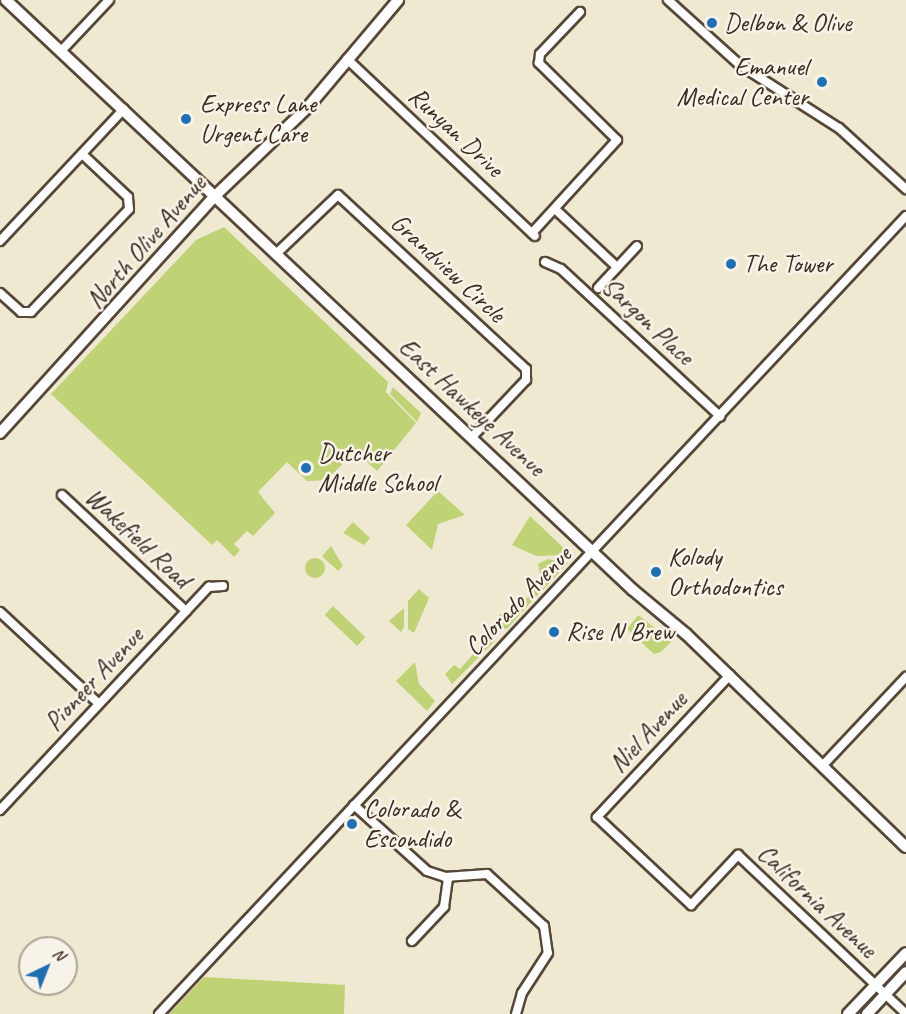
<!DOCTYPE html>
<html>
<head>
<meta charset="utf-8">
<style>
  body { margin:0 }
  #map { position:relative; width:906px; height:1014px; overflow:hidden; background:#f0e9d2; font-family:Caveat,sans-serif }
  div>[style] { position:absolute }
  [style*='--x'] { left:calc(var(--x)*1px); top:calc(var(--y)*1px); width:calc(var(--w)*1px); rotate:calc(var(--a)*1deg) }
  .green>* { inset:0; background:#bfd276; transform-origin:0 0 }
  .round { border-radius:50% }
  .roads { filter:drop-shadow(2px 0 #564739) drop-shadow(-2px 0 #564739) drop-shadow(0 2px #564739) drop-shadow(0 -2px #564739) }
  .minor>* { height:8px; margin:-4px; padding:0 4px; transform-origin:4px; border-radius:4px; background:#fff }
  .tertiary>* { height:10px; margin:-5px; padding:0 5px; transform-origin:5px; border-radius:5px; background:#fff }
  .dots>* { width:16px; height:16px; translate:-50% -50%; box-sizing:border-box; border:3px solid #f7f3e8; border-radius:50% }
  span { translate:-50% -50%; white-space:nowrap; text-align:center; line-height:1.15; -webkit-text-stroke:5px #f7f3e8; paint-order:stroke }
  .poi-label { font-size:26px; color:#3b2a1e }
  .left { translate:0 -50%; text-align:left }
  .right { translate:-100% -50%; text-align:right }
  .street-label { font-size:26px; color:#3b2a1e }
  .north { position:absolute; left:18px; top:936px; width:60px; height:60px; box-sizing:border-box; background:#f7f3e8; border:2px solid #aca397; border-radius:50%; rotate:43deg; font-size:16px; font-weight:700; line-height:24px; text-align:center; color:#3b2a1e }
  .north::after { content:''; display:block; margin:auto; width:21px; height:27px; background:#1f6fb2; clip-path:polygon(50% 0,100% 100%,50% 72%,0 100%) }
</style>
</head>
<body>
<div id="map">
  <div class="green">
    <div style="clip-path:polygon(224px 227px,388px 382px,386px 392px,416px 423px,377px 471px,355px 451px,327px 480px,307px 481px,287px 462px,258px 492px,275px 513px,253px 536px,247px 531px,234px 544px,240px 550px,234px 557px,217px 540px,212px 545px,51px 394px,196px 240px)"></div>
    <div style="clip-path:polygon(393px 387px,421px 413px,417px 422px,390px 394px)"></div>
    <div style="clip-path:polygon(438px 491px,465px 515px,438px 524px,432px 550px,406px 525px)"></div>
    <div style="clip-path:polygon(530px 516px,569px 553px,569px 555px,536px 556px,512px 545px)"></div>
    <div style="clip-path:polygon(353px 522px,370px 538px,364px 545px,343px 533px)"></div>
    <div style="clip-path:polygon(331px 546px,343px 566px,338px 571px,322px 556px)"></div>
    <div class="round" style="left:305px;top:558px;width:20px;height:20px"></div>
    <div style="clip-path:polygon(548px 559px,568px 563px,543px 590px,538px 564px)"></div>
    <div style="clip-path:polygon(419px 589px,429px 598px,414px 633px,408px 629px,408px 601px)"></div>
    <div style="clip-path:polygon(536px 589px,540px 592px,508px 628px,498px 630px,497px 618px,501px 613px,507px 618px)"></div>
    <div style="left:333px;top:606px;width:45px;height:12px;rotate:44deg"></div>
    <div style="clip-path:polygon(404px 608px,404px 627px,401px 632px,389px 621px)"></div>
    <div style="clip-path:polygon(638px 615px,672px 641px,661px 652px,654px 654px,627px 629px)"></div>
    <div style="clip-path:polygon(491px 634px,495px 641px,452px 684px,445px 674px,454px 665px,460px 669px)"></div>
    <div style="clip-path:polygon(415px 662px,419px 684px,435px 701px,427px 711px,396px 681px)"></div>
    <div style="clip-path:polygon(204px 977px,345px 985px,344px 1014px,169px 1014px)"></div>
  </div>
  <div class="roads">
    <div class="minor">
      <div style="--x:668;--y:0;--w:97;--a:42.1"></div>
      <div style="--x:740;--y:65;--w:117;--a:32.5"></div>
      <div style="--x:839;--y:128;--w:91;--a:42.3"></div>
      <div style="--x:61;--y:51;--w:70;--a:-46.7"></div>
      <div style="--x:347;--y:59;--w:258;--a:43.3"></div>
      <div style="--x:555;--y:209;--w:85;--a:43.1"></div>
      <div style="--x:532;--y:233;--w:126;--a:-47.6"></div>
      <div style="--x:617;--y:140;--w:110;--a:-135.4"></div>
      <div style="--x:539;--y:63;--w:9;--a:-84"></div>
      <div style="--x:540;--y:54;--w:58;--a:-46.4"></div>
      <div style="--x:0;--y:241;--w:181;--a:-46.8"></div>
      <div style="--x:277;--y:253;--w:84;--a:-43.6"></div>
      <div style="--x:338;--y:195;--w:256;--a:42.8"></div>
      <div style="--x:526;--y:369;--w:11;--a:90"></div>
      <div style="--x:526;--y:380;--w:79;--a:133.5"></div>
      <div style="--x:545;--y:262;--w:17;--a:24"></div>
      <div style="--x:561;--y:269;--w:217;--a:42.8"></div>
      <div style="--x:598;--y:288;--w:57;--a:-47.1"></div>
      <div style="--x:0;--y:293;--w:28;--a:42"></div>
      <div style="--x:21;--y:312;--w:10;--a:0"></div>
      <div style="--x:31;--y:312;--w:142;--a:-46.4"></div>
      <div style="--x:129;--y:209;--w:12;--a:-95"></div>
      <div style="--x:128;--y:197;--w:63;--a:-136.9"></div>
      <div style="--x:62;--y:495;--w:170;--a:43.1"></div>
      <div style="--x:0;--y:612;--w:135;--a:42.9"></div>
      <div style="--x:730;--y:675;--w:195;--a:133.1"></div>
      <div style="--x:597;--y:817;--w:129;--a:43.1"></div>
      <div style="--x:691;--y:905;--w:69;--a:-46.8"></div>
      <div style="--x:738;--y:855;--w:231;--a:43.4"></div>
      <div style="--x:824;--y:764;--w:120;--a:-46.7"></div>
      <div style="--x:354;--y:805;--w:98;--a:42.1"></div>
      <div style="--x:427;--y:871;--w:19;--a:18"></div>
      <div style="--x:445;--y:877;--w:42;--a:-4.1"></div>
      <div style="--x:487;--y:874;--w:77;--a:42.4"></div>
      <div style="--x:544;--y:926;--w:27;--a:82"></div>
      <div style="--x:548;--y:953;--w:48;--a:123"></div>
      <div style="--x:522;--y:993;--w:22;--a:106"></div>
      <div style="--x:0;--y:810;--w:306;--a:-46.9"></div>
      <div style="--x:209;--y:587;--w:14;--a:-4"></div>
      <div style="--x:412;--y:941;--w:47;--a:-46.7"></div>
      <div style="--x:444;--y:907;--w:30;--a:-82"></div>
      <div style="--x:159;--y:1014;--w:1093;--a:-46.89"></div>
    </div>
    <div class="tertiary">
      <div style="--x:6;--y:0;--w:861;--a:43.26"></div>
      <div style="--x:633;--y:590;--w:69;--a:39.7"></div>
      <div style="--x:686;--y:634;--w:306;--a:44.1"></div>
      <div style="--x:0;--y:433;--w:321;--a:-47.8"></div>
      <div style="--x:216;--y:195;--w:127;--a:-43.7"></div>
      <div style="--x:308;--y:107;--w:140;--a:-49.9"></div>
      <div style="--x:848;--y:1014;--w:84;--a:-46.4"></div>
      <div style="--x:867;--y:1014;--w:57;--a:-47.1"></div>
    </div>
  </div>
  <div class="dots">
    <div style="left:712px;top:23px;background:#1f6fb2"></div>
    <div style="left:822px;top:82px;background:#1f6fb2"></div>
    <div style="left:186px;top:119px;background:#1f6fb2"></div>
    <div style="left:731px;top:264px;background:#1f6fb2"></div>
    <div style="left:306px;top:468px;background:#1f6fb2"></div>
    <div style="left:656px;top:572px;background:#1f6fb2"></div>
    <div style="left:554px;top:632px;background:#1f6fb2"></div>
    <div style="left:352px;top:824px;background:#1f6fb2"></div>
  </div>
  <div class="poi-label">
    <span class="left" style="left:724px;top:23px">Delbon &amp; Olive</span>
    <span class="right" style="left:808px;top:82px">Emanuel<br>Medical Center</span>
    <span class="left" style="left:200px;top:119px">Express Lane<br>Urgent Care</span>
    <span class="left" style="left:743px;top:264px">The Tower</span>
    <span class="left" style="left:318px;top:468px">Dutcher<br>Middle School</span>
    <span class="left" style="left:668px;top:572px">Kolody<br>Orthodontics</span>
    <span class="left" style="left:566px;top:632px">Rise N Brew</span>
    <span class="left" style="left:364px;top:824px">Colorado &amp;<br>Escondido</span>
  </div>
  <div class="street-label">
    <span style="left:456px;top:132px;rotate:43deg">Runyan Drive</span>
    <span style="left:146px;top:242px;rotate:-49deg">North Olive Avenue</span>
    <span style="left:448px;top:268px;rotate:43deg">Grandview Circle</span>
    <span style="left:648px;top:321px;rotate:43deg">Sargon Place</span>
    <span style="left:472px;top:407px;rotate:43deg">East Hawkeye Avenue</span>
    <span style="left:138px;top:538px;rotate:43deg">Wakefield Road</span>
    <span style="left:518px;top:601px;rotate:-46deg">Colorado Avenue</span>
    <span style="left:94px;top:679px;rotate:-47deg">Pioneer Avenue</span>
    <span style="left:648px;top:732px;rotate:-47deg">Niel Avenue</span>
    <span style="left:817px;top:901px;rotate:43deg">California Avenue</span>
  </div>
  <div class="north">N</div>
</div>
</body>
</html>
